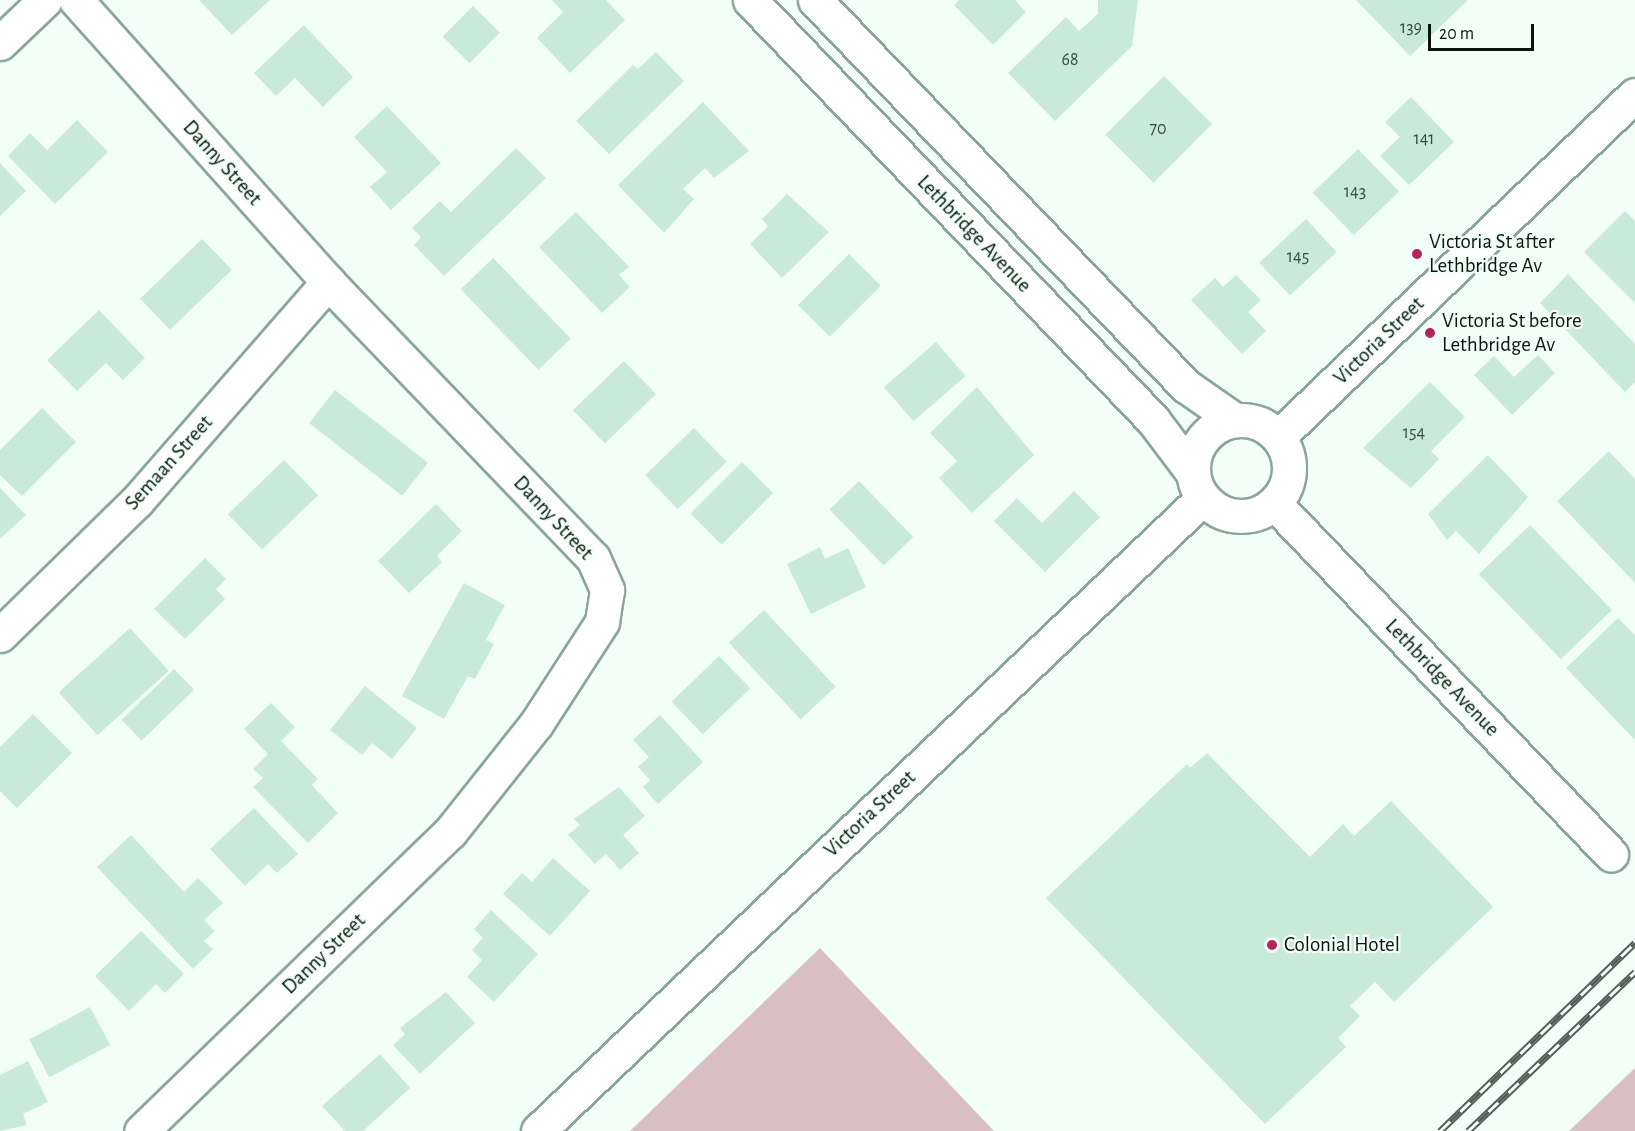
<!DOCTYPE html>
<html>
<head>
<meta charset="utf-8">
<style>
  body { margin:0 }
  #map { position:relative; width:1635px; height:1131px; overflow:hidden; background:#f2fef8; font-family:"Alegreya Sans",sans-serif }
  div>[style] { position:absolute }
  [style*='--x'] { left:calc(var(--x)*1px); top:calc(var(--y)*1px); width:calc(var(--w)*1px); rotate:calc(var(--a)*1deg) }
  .green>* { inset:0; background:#d9bfc5 }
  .building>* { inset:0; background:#c9ead9; transform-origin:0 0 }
  .roads { filter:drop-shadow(2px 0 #8aa698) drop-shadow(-2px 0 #8aa698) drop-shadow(0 2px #8aa698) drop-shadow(0 -2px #8aa698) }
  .minor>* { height:33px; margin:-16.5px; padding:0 16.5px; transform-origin:16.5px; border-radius:16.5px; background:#fff }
  .minor>.ring { margin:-16.5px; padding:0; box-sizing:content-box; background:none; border:33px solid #fff; border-radius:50% }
  .rail>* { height:7px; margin-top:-3.5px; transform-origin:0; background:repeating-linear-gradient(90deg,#f2fef8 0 14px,#535f59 0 28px); box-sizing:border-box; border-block:2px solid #535f59 }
  .dots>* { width:16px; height:16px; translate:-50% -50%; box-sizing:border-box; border:3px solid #f2fef8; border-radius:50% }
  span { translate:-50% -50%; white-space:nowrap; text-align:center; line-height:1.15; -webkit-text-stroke:4.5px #f2fef8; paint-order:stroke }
  .number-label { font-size:18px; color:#3a4a42 }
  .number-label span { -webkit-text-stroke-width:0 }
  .street-label { font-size:21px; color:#0a1510 }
  .poi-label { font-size:21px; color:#0a1510 }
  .left { translate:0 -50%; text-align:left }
  .scale { position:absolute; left:1428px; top:24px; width:106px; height:27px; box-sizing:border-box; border:3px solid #0a1510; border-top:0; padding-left:8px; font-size:18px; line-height:21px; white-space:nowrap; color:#0a1510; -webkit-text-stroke:4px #f2fef8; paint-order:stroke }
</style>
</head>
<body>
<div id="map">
  <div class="green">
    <div style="clip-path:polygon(820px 948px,994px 1131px,630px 1131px)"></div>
    <div style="clip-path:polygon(1635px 1068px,1635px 1131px,1569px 1131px)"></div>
  </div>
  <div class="building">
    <div style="clip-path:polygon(199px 0,270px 0,232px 35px)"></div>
    <div style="clip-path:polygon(552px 0,606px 0,625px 20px,570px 73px,537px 38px,563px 12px)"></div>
    <div style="clip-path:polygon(959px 0,1015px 0,1026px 12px,993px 45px,954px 5px)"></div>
    <div style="clip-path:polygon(1098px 0,1138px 0,1132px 46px,1055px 121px,1008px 73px,1066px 17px,1079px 31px,1098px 14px)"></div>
    <div style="clip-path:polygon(1356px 0,1468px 0,1410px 56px)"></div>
    <div style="left:473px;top:6px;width:38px;height:43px;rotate:45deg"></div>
    <div style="clip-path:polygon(304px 25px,353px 77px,323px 107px,295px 78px,276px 96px,254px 73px)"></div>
    <div style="clip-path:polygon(656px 52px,684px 81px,609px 154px,576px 121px,633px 65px,638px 69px)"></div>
    <div style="left:1164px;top:76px;width:68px;height:83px;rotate:45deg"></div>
    <div style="clip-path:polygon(1411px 97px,1454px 142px,1409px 185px,1380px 156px,1400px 137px,1385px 122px)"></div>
    <div style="clip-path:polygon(703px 102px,749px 151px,714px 178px,705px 168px,683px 189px,694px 199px,664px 233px,618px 185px)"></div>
    <div style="clip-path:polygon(387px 106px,441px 163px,391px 210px,370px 187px,387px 172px,354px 137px)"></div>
    <div style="clip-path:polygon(77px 120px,108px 152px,55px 204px,8px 156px,30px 133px,47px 150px)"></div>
    <div style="clip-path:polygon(516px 148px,546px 178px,444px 276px,414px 245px,421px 237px,412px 228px,440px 201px,451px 212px)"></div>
    <div style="left:1358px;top:149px;width:59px;height:63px;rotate:46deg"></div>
    <div style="clip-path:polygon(0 163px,26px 191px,0 216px)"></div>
    <div style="clip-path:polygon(787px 194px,829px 232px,782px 278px,750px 244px,768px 226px,762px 219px)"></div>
    <div style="clip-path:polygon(1625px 211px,1635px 221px,1635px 303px,1584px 252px)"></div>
    <div style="clip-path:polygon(576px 212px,629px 267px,619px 275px,630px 287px,602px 313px,539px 247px)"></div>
    <div style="left:1306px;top:219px;width:45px;height:64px;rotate:47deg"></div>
    <div style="left:202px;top:239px;width:43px;height:86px;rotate:46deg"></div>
    <div style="left:849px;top:254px;width:45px;height:72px;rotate:45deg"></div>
    <div style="left:493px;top:258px;width:112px;height:45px;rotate:46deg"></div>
    <div style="clip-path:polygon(1568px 274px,1635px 344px,1635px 382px,1625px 392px,1540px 303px)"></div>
    <div style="clip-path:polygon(1236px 275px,1261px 300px,1248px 312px,1266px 331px,1242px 354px,1191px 300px,1215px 278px,1223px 287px)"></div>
    <div style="clip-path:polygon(99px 310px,145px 358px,123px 380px,106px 363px,77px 391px,47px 360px)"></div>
    <div style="left:936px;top:342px;width:45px;height:69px;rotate:49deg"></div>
    <div style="clip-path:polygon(1538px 355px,1555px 373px,1512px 415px,1474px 375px,1494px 356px,1514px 377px)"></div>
    <div style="left:624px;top:361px;width:46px;height:71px;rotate:46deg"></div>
    <div style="clip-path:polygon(1430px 382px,1465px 417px,1431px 451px,1439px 459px,1411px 488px,1363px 448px)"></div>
    <div style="clip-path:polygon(977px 387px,1034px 455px,972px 513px,939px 478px,957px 461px,930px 433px)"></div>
    <div style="left:335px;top:390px;width:118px;height:42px;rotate:38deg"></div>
    <div style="clip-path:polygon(42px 408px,76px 442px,22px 496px,0 475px,0 450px)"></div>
    <div style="left:694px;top:428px;width:47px;height:68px;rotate:46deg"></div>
    <div style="clip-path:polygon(1609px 451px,1635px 479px,1635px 583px,1557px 501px)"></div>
    <div style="clip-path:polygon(1488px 455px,1528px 497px,1479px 554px,1456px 531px,1447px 540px,1428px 514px)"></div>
    <div style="left:284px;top:460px;width:49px;height:78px;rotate:46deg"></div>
    <div style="left:742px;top:462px;width:44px;height:73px;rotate:45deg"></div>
    <div style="left:859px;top:481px;width:78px;height:41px;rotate:46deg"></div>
    <div style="clip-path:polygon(0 488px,26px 515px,0 539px)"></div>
    <div style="clip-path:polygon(1074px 491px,1100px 517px,1045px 572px,994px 521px,1017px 498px,1042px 523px)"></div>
    <div style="clip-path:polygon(436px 504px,462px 531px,437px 556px,442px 562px,409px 593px,378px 561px)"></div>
    <div style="left:1530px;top:525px;width:118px;height:71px;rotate:46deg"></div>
    <div style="clip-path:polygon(820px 547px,825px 559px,848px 548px,866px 587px,811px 614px,787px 564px)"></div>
    <div style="clip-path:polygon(205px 558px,226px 579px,216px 589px,225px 599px,185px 639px,154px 609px)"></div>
    <div style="clip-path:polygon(464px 583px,505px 605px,486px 640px,494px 644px,475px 679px,468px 676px,444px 719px,402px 696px)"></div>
    <div style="left:764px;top:610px;width:105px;height:48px;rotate:47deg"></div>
    <div style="clip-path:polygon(1618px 618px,1635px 635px,1635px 740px,1566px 668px)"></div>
    <div style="left:130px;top:628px;width:58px;height:96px;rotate:48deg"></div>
    <div style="left:719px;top:656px;width:45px;height:66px;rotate:46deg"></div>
    <div style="left:174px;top:669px;width:29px;height:73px;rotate:46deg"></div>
    <div style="clip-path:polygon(365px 686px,417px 728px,392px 759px,372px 743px,362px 755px,330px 730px)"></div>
    <div style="clip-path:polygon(271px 703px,295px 727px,281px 741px,318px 779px,312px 785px,338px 813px,308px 843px,253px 787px,263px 778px,253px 769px,268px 754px,244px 729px)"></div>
    <div style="clip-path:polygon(33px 714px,72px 753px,17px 808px,0 791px,0 747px)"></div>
    <div style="clip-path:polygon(660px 715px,703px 762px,658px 804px,643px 787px,650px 780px,638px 767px,649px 757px,633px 740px)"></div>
    <div style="clip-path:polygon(1207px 753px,1310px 857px,1343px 824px,1354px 836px,1391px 801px,1493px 907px,1394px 1002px,1375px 982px,1350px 1006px,1360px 1016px,1338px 1038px,1346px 1047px,1265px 1124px,1046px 898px,1187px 764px,1190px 768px)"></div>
    <div style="clip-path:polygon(619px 787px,645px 816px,623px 835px,639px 853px,620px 870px,606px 854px,595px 864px,568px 835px,580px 825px,574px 819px)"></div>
    <div style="clip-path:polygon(254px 808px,298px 854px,277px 873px,268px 864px,245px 886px,210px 849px)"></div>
    <div style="clip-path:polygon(131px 835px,184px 892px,198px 878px,223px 903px,204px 920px,215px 931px,204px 941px,213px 949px,193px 969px,97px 867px)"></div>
    <div style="clip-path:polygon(553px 858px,590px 891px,550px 936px,503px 894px,522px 873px,532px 882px)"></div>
    <div style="clip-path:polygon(491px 910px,538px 954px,494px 1002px,467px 977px,482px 960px,472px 950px,483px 938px,474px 929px)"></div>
    <div style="clip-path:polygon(141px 931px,184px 974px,165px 993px,156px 984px,129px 1011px,95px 976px)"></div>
    <div style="clip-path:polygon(446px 992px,475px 1023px,420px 1074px,393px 1045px,405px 1034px,400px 1028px)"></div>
    <div style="left:90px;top:1007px;width:43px;height:69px;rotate:62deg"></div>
    <div style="clip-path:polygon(380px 1054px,410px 1088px,363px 1131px,345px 1131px,322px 1106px)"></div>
    <div style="clip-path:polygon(28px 1061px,48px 1102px,23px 1114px,27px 1125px,0 1131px,0 1075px)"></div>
  </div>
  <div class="roads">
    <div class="minor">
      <div style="--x:76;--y:0;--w:378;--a:48.2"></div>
      <div style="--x:328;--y:282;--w:383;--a:46.2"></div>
      <div style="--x:593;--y:558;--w:35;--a:66"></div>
      <div style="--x:607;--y:590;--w:32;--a:99"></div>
      <div style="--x:602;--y:622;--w:121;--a:122.9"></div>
      <div style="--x:536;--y:724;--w:138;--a:128.5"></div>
      <div style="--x:450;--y:832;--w:430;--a:135.9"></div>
      <div style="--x:750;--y:0;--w:582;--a:46.18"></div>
      <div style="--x:1153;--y:420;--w:66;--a:53"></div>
      <div style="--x:815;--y:0;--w:535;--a:46.14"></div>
      <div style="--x:1186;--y:386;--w:60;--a:34.8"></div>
      <div style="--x:0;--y:43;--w:62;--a:-43.7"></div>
      <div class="ring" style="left:1193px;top:420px;width:63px;height:63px"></div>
      <div style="--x:1278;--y:437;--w:494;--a:-43.8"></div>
      <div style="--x:1274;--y:503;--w:487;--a:46.2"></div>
      <div style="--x:0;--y:635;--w:192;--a:-44.4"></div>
      <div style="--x:137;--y:501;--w:291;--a:-48.9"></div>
      <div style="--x:538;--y:1131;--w:918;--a:-43.59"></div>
    </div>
  </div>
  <div class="rail">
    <div style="--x:1440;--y:1131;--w:271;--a:-44"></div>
    <div style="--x:1468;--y:1131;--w:231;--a:-43.6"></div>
  </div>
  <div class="dots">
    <div style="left:1417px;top:254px;background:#b2255f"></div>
    <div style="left:1430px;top:333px;background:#b2255f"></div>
    <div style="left:1272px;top:945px;background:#b2255f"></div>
  </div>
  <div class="number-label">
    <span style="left:1411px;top:28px">139</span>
    <span style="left:1070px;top:60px">68</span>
    <span style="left:1158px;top:129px">70</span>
    <span style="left:1424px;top:139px">141</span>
    <span style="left:1355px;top:192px">143</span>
    <span style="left:1298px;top:257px">145</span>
    <span style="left:1414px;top:433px">154</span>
  </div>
  <div class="street-label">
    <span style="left:222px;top:163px;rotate:48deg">Danny Street</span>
    <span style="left:974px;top:234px;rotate:46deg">Lethbridge Avenue</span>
    <span style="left:1379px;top:341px;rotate:-44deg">Victoria Street</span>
    <span style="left:169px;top:463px;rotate:-48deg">Semaan Street</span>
    <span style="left:553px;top:518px;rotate:47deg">Danny Street</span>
    <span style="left:1442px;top:678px;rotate:46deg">Lethbridge Avenue</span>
    <span style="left:870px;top:814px;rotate:-43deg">Victoria Street</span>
    <span style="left:324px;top:954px;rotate:-44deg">Danny Street</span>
  </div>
  <div class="poi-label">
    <span class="left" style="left:1429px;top:254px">Victoria St after<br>Lethbridge Av</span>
    <span class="left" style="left:1442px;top:333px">Victoria St before<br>Lethbridge Av</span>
    <span class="left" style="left:1284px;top:945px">Colonial Hotel</span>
  </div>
  <div class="scale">20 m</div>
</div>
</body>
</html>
